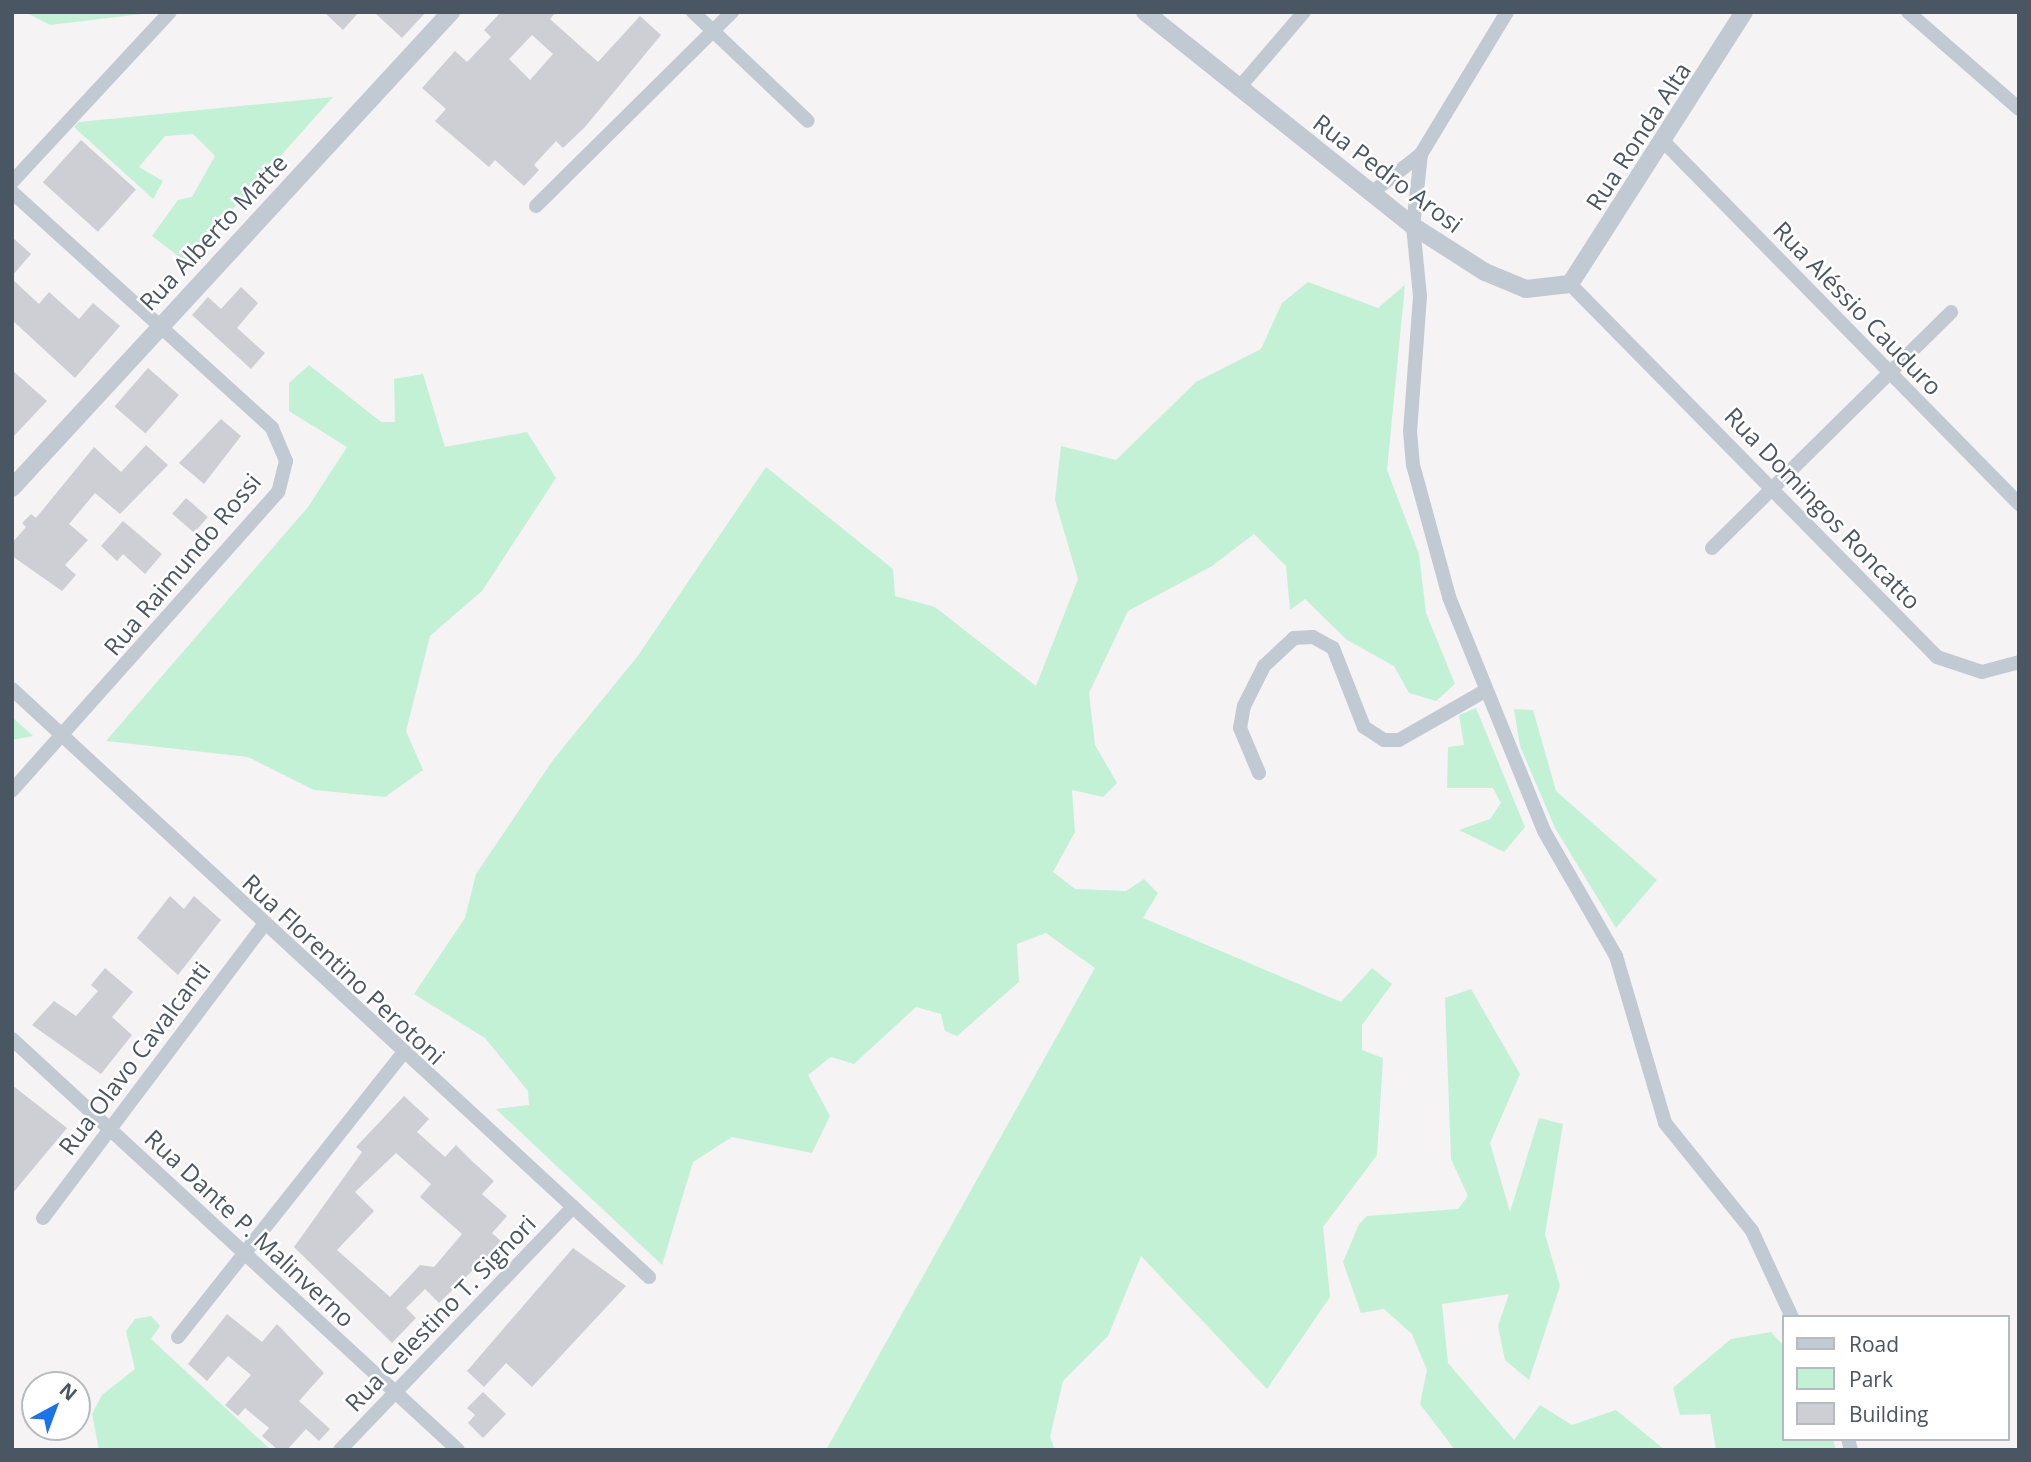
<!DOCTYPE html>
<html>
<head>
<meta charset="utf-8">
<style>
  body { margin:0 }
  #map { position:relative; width:2031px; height:1462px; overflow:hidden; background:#f5f3f3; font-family:"Open Sans",sans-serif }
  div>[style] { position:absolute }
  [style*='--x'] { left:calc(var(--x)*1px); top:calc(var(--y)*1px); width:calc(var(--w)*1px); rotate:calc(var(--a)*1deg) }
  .green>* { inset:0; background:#c3f1d5 }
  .building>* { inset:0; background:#cdcfd5; transform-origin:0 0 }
  .minor>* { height:14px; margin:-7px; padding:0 7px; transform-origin:7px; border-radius:7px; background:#c1cad2 }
  .tertiary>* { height:18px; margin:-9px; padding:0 9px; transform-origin:9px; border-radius:9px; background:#c1cad2 }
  span { translate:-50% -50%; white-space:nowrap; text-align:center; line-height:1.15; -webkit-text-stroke:5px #fff; paint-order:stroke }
  .street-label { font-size:24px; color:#4a5661 }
  .frame { position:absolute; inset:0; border:14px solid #4a5661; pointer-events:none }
  .legend { position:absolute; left:1782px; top:1315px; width:228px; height:126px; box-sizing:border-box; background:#fff; border:2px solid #b7bbc0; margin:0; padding:9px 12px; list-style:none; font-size:21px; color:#4a5661 }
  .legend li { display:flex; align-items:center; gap:14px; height:35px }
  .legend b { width:35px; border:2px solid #b7bbc0 }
  .north { position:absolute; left:21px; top:1371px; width:70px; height:70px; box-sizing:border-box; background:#fff; border:2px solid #b7bbc0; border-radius:50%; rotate:41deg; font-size:19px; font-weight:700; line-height:28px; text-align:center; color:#4a5661 }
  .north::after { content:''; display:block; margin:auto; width:24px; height:32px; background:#1a73e8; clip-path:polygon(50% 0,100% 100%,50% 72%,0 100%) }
</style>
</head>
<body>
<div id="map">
  <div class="green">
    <div style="clip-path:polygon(25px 12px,158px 12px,50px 25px)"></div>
    <div style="clip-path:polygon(333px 97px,186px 262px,152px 236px,178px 200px,192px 197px,215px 156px,193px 134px,165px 136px,139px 167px,163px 181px,153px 199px,74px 127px,79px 122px)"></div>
    <div style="clip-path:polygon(1308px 282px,1378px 308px,1405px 285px,1387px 470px,1419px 554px,1426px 613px,1455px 684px,1436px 701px,1409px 693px,1394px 666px,1347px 640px,1305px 599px,1290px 610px,1286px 566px,1254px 534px,1212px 566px,1128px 611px,1089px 693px,1095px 745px,1117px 783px,1103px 797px,1072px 790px,1075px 832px,1053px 872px,1075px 889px,1126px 891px,1144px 879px,1158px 893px,1143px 918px,1341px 1002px,1372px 968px,1392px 984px,1362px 1025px,1362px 1050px,1383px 1058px,1377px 1155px,1323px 1227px,1330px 1297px,1267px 1389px,1141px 1256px,1108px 1336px,1063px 1381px,1050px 1437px,1055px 1450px,826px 1450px,1095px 968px,1046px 933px,1017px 944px,1019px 982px,957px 1036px,945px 1031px,941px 1014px,916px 1007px,854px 1064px,831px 1057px,808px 1075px,830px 1116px,812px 1153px,732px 1137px,693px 1162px,662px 1265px,496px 1109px,529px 1105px,528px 1091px,485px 1038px,414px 994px,465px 918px,476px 874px,553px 760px,637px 657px,766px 467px,893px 569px,895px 596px,935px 607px,1036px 686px,1078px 579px,1055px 500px,1061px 446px,1116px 460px,1196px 382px,1261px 349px,1282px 303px)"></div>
    <div style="clip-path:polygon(309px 365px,381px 422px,395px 422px,394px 379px,423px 374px,445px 447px,527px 432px,556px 478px,482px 591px,430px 636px,406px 731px,423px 770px,385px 797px,314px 790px,248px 757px,106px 741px,308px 507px,347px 447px,289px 411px,289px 383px)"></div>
    <div style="clip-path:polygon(1476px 708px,1525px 827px,1504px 852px,1459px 830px,1490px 819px,1501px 803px,1493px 788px,1447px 788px,1448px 747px,1464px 745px,1459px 715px)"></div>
    <div style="clip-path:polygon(1514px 709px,1533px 710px,1556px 791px,1657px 880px,1616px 928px,1555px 828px,1520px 746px)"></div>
    <div style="clip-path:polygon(12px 717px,33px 736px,12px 740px)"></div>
    <div style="clip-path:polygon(1471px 989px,1520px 1074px,1490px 1143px,1510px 1212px,1539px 1118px,1563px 1124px,1545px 1234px,1560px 1286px,1529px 1380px,1505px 1360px,1498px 1326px,1509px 1294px,1442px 1304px,1448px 1363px,1514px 1440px,1540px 1405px,1572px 1425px,1616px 1410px,1665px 1450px,1455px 1450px,1420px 1404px,1427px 1370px,1412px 1334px,1384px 1309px,1361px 1313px,1343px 1262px,1359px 1224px,1367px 1216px,1458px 1209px,1468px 1196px,1451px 1159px,1445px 998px)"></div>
    <div style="clip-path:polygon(151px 1316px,160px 1326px,151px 1339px,271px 1450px,99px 1450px,92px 1414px,102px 1395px,135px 1369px,126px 1331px,135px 1319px)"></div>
    <div style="clip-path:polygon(1771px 1332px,1784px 1346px,1784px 1439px,1833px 1439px,1836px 1450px,1716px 1450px,1710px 1414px,1680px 1415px,1673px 1388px,1731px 1339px)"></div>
  </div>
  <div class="building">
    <div style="clip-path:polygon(324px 12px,359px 12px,343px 30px)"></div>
    <div style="clip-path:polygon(374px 12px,426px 12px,402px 38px)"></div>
    <div style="clip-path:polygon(evenodd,501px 12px,556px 12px,550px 19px,598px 62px,640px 16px,661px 35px,585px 127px,563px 148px,556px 141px,534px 165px,539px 170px,524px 186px,495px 160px,489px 167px,435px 121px,446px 109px,422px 88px,455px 51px,467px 62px,491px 37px,484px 30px,501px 12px,532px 35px,553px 54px,530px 80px,509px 59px,532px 35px)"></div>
    <div style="left:81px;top:140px;width:74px;height:57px;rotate:42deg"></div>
    <div style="clip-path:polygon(12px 237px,31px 254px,12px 276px)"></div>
    <div style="clip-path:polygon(12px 279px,39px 304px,49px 292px,79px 319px,93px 303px,120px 326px,75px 378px,12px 320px)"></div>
    <div style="clip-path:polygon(241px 287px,258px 303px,237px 328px,265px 353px,251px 369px,192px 315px,208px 297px,221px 309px)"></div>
    <div style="left:148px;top:368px;width:41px;height:51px;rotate:41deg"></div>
    <div style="clip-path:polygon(12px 370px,47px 401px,12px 438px)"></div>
    <div style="clip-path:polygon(221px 419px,241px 436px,204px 484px,179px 463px)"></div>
    <div style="clip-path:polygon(146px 445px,168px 465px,120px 514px,95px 493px,69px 524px,88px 540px,65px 565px,76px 575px,62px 591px,12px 556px,12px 543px,26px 527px,22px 523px,31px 514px,36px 518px,94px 447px,121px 472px)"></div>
    <div style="left:186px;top:498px;width:29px;height:21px;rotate:41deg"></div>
    <div style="clip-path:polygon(123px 521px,162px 554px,145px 574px,123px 554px,117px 561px,101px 546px)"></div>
    <div style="clip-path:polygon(170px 896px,184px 909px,194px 896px,221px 920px,178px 975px,137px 938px)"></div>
    <div style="clip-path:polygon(105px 968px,133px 992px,112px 1017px,132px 1035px,101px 1074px,32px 1025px,54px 1001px,76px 1016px,98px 991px,91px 985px)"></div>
    <div style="clip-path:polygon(12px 1085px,67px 1128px,12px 1194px)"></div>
    <div style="clip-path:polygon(evenodd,404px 1096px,429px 1119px,417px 1132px,445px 1157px,456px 1145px,473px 1162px,494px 1181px,482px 1194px,507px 1216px,492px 1233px,502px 1242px,439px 1303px,425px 1289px,406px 1308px,416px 1318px,392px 1343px,294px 1247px,362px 1152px,356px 1147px,404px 1096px,396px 1153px,431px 1184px,420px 1197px,462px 1234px,434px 1267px,420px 1265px,390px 1297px,337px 1250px,374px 1211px,355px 1192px,396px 1153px)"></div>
    <div style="clip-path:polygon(573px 1248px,626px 1286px,532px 1387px,506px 1363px,484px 1387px,467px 1371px)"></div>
    <div style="clip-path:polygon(227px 1314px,262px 1342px,277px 1324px,324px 1373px,299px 1401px,330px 1429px,319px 1441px,306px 1429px,287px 1450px,278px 1450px,262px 1436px,269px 1428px,245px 1408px,238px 1416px,225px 1405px,251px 1375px,228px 1356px,207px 1381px,188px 1364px)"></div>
    <div style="clip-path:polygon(483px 1392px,506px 1414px,483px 1438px,468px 1423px,475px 1415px,467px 1408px)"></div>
  </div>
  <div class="minor">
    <div style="--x:693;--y:12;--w:158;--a:43.5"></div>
    <div style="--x:1908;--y:12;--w:147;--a:41.1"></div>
    <div style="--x:1238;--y:89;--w:101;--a:-49.4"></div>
    <div style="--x:1665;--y:143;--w:506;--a:45.56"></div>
    <div style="--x:1421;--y:154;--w:72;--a:96.3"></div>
    <div style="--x:1413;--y:226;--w:70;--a:84.3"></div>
    <div style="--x:1420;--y:296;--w:135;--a:94.2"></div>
    <div style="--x:1410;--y:431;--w:34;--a:85"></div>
    <div style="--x:1413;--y:465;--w:137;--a:74.7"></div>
    <div style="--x:1449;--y:597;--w:253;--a:67.9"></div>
    <div style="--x:1544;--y:831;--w:144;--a:60.1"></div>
    <div style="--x:1616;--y:956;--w:174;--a:73.6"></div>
    <div style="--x:1665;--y:1123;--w:139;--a:51.1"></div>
    <div style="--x:1752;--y:1231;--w:95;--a:65.1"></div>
    <div style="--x:12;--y:182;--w:232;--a:-47.1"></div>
    <div style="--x:12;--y:192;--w:351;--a:42.2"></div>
    <div style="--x:272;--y:428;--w:36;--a:67"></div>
    <div style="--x:286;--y:461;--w:32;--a:104"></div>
    <div style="--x:278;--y:492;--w:400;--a:131.7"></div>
    <div style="--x:1370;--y:194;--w:65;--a:-38.1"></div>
    <div style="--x:1421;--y:154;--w:166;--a:-58.8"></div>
    <div style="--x:536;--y:206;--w:276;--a:-44.7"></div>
    <div style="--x:1570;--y:284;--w:523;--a:45.46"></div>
    <div style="--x:1937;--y:657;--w:47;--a:18.4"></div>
    <div style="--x:1982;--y:672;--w:38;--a:-15"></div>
    <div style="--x:1712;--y:548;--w:336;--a:-44.6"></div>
    <div style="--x:12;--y:689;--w:867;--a:42.71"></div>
    <div style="--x:1259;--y:773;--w:49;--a:-112.9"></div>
    <div style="--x:1240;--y:728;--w:22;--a:-80"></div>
    <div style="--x:1244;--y:706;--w:45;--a:-63.4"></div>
    <div style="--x:1264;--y:666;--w:41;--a:-43"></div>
    <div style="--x:1294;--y:638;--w:19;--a:-3"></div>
    <div style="--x:1313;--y:637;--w:23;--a:29"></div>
    <div style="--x:1333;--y:648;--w:85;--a:68.6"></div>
    <div style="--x:1364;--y:727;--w:24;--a:33"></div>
    <div style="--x:1384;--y:740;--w:15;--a:0"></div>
    <div style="--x:1399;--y:740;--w:97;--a:-29.7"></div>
    <div style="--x:12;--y:1039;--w:606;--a:42.66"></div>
    <div style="--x:43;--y:1218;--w:366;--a:-53"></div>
    <div style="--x:178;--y:1337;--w:361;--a:-51.6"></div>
    <div style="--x:1848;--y:1439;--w:11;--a:75"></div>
    <div style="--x:340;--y:1450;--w:337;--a:-46.2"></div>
  </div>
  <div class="tertiary">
    <div style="--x:1145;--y:12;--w:343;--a:38.6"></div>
    <div style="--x:1413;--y:226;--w:85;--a:32.6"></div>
    <div style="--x:1485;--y:272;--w:44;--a:22.5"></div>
    <div style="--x:1526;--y:289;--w:44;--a:-6.5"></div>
    <div style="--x:1570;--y:284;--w:323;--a:-57.4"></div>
    <div style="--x:12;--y:488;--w:648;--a:-47.32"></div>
  </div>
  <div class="street-label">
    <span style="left:1638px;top:136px;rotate:-57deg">Rua Ronda Alta</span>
    <span style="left:1388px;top:173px;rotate:37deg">Rua Pedro Arosi</span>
    <span style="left:213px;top:232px;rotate:-47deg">Rua Alberto Matte</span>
    <span style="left:1858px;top:308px;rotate:46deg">Rua Aléssio Cauduro</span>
    <span style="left:1823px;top:508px;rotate:46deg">Rua Domingos Roncatto</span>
    <span style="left:182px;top:564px;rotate:-50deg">Rua Raimundo Rossi</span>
    <span style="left:344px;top:969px;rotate:43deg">Rua Florentino Perotoni</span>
    <span style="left:134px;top:1058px;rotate:-53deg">Rua Olavo Cavalcanti</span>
    <span style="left:250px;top:1228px;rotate:43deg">Rua Dante P. Malinverno</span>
    <span style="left:440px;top:1313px;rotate:-46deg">Rua Celestino T. Signori</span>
  </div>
  <div class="frame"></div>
  <ul class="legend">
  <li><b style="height:9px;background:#c1cad2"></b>Road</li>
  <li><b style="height:19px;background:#c3f1d5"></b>Park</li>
  <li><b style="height:19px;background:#cdcfd5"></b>Building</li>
  </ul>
  <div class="north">N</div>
</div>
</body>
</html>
